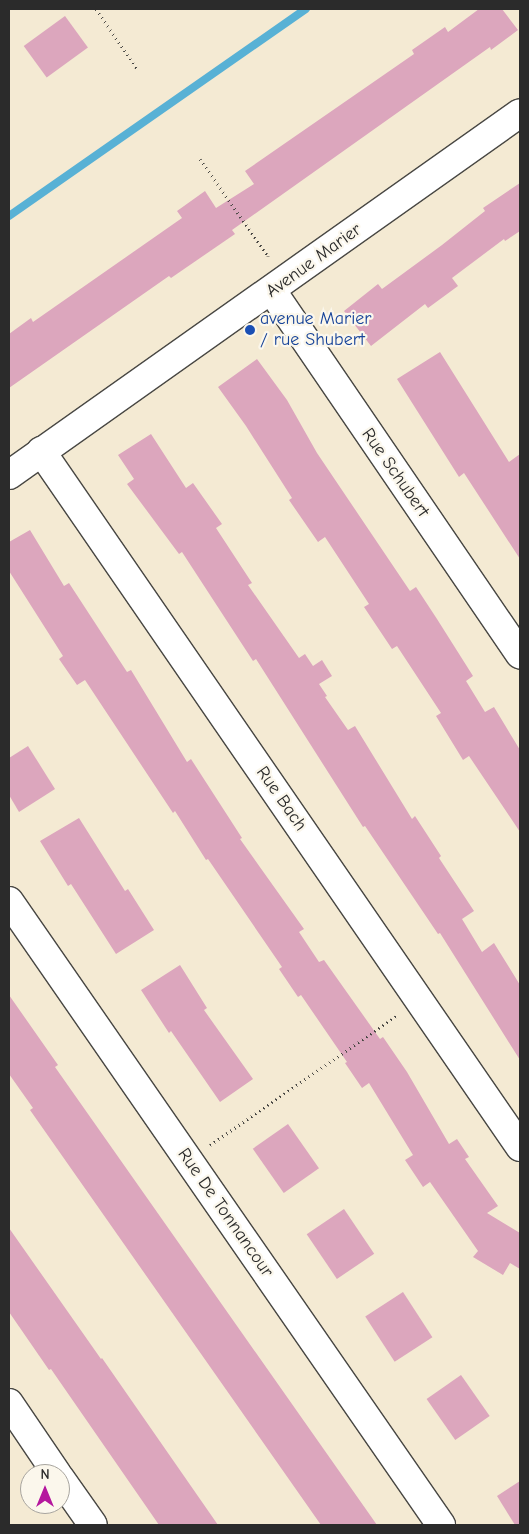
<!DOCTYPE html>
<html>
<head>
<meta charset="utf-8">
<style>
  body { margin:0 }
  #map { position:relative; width:529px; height:1534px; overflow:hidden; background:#f4ead3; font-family:"Comic Neue",sans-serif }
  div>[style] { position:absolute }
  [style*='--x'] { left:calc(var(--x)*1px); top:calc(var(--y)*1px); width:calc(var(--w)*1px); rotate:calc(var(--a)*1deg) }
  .stream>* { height:8px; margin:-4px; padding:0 4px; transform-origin:4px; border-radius:4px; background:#58b1d5 }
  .building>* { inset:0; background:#dca6bd; transform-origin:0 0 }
  .path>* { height:3px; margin-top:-1.5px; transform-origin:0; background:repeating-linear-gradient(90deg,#494844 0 1px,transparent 0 5px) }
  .roads { filter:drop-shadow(1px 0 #494844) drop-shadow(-1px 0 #494844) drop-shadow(0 1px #494844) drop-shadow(0 -1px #494844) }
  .minor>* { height:28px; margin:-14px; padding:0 14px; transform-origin:14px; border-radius:14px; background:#fff }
  .tertiary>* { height:28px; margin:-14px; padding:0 14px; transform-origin:14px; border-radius:14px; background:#fff }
  .dots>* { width:14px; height:14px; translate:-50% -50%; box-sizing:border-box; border:2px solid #fbf7ec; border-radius:50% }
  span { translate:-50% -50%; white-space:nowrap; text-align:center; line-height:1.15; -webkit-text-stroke:4.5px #fbf7ec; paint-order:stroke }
  .street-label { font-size:18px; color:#2b2b2b }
  .transit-label { font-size:18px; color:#164399 }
  .left { translate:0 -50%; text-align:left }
  .frame { position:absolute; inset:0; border:10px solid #2b2b2b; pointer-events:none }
  .north { position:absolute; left:20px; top:1464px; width:50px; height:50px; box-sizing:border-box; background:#fbf7ec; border:1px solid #a8a59f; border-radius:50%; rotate:0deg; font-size:14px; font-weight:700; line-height:20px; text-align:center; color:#2b2b2b }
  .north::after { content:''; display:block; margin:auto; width:18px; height:22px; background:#b5179e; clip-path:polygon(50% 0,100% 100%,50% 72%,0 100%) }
</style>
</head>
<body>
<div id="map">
  <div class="stream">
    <div style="--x:9;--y:216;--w:362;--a:-34.9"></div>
  </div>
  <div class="building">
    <div style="clip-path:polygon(479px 9px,502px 9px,518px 30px,491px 50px,490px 47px,232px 230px,235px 234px,171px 278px,169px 276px,9px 388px,9px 334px,31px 318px,33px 322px,182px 218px,177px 211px,205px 191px,216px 208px,254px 184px,245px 171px,414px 54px,412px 50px,445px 27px,448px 32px)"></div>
    <div style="left:65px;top:16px;width:39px;height:51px;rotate:54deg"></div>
    <div style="clip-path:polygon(520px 183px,520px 231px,505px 241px,504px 239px,452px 278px,458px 286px,428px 308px,425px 304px,371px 346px,344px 311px,378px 284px,382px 289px,442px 245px,485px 211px,483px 208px)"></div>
    <div style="clip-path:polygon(440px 352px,509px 462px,520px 454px,520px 559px,464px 473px,459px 477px,397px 379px)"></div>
    <div style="clip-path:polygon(257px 359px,287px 400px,317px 453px,410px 591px,416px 587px,437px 619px,473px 676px,466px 681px,485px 712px,494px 707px,520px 750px,520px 832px,469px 756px,463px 760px,436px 716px,441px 713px,397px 646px,392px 649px,364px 607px,369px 604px,325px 537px,318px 542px,289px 500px,292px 498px,246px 426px,218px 387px)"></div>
    <div style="clip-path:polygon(151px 434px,186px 488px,193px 483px,222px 524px,216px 528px,252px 583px,248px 585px,299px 658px,305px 654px,313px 666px,322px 660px,332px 676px,319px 684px,327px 696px,325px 697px,348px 730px,355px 726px,412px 819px,415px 816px,441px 856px,439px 858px,474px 911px,462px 919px,482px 952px,494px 943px,520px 985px,520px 1060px,440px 933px,438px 934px,365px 826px,363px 827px,256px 659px,253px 661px,182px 552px,179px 554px,127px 484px,134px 479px,118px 455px)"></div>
    <div style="clip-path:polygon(30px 530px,64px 586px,69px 583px,127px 672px,131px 670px,187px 762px,191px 759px,242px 838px,240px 839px,304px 929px,299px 932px,319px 962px,324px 960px,380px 1039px,383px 1037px,407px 1072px,449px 1144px,457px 1139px,469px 1157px,465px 1159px,498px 1206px,487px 1213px,520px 1233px,520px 1269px,510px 1263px,503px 1275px,473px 1257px,478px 1251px,430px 1182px,423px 1187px,405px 1160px,413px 1155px,369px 1083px,362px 1088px,345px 1063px,347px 1062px,301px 995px,298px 997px,279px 969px,282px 967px,208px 859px,206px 860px,175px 811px,173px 813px,85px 680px,77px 685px,59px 659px,63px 656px,9px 571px,9px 542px)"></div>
    <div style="clip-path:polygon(28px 746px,55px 789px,19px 812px,9px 795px,9px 758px)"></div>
    <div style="clip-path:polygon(79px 818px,125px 891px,128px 889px,154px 930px,116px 954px,71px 884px,68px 886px,40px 841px)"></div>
    <div style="clip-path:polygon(180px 965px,207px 1008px,204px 1010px,253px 1079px,220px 1102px,171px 1031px,169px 1033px,141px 990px)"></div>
    <div style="clip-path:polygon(9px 995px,58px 1065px,55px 1067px,377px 1525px,321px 1525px,30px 1110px,33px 1108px,9px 1074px)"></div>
    <div style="left:288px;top:1124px;width:54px;height:43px;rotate:55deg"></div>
    <div style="left:344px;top:1209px;width:54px;height:45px;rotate:56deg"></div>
    <div style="clip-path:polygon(9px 1228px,101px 1359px,102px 1358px,218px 1525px,159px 1525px,51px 1369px,49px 1370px,9px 1312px)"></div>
    <div style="left:403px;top:1292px;width:54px;height:45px;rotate:57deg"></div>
    <div style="left:461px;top:1375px;width:50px;height:42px;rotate:55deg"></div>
    <div style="clip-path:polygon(520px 1481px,520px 1525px,515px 1525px,497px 1496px)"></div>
  </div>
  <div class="path">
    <div style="--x:96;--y:9;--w:74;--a:55.5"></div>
    <div style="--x:200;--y:159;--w:118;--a:55"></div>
    <div style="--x:268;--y:256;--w:4;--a:90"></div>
    <div style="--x:210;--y:1145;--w:229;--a:-34.7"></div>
  </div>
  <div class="roads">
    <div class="minor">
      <div style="--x:272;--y:291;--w:440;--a:55.7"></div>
      <div style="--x:41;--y:451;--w:845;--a:55.46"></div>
      <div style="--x:9;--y:901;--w:759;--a:55.3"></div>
      <div style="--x:9;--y:1403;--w:86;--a:55.9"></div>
      <div style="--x:60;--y:1478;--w:57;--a:54.9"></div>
    </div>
    <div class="tertiary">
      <div style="--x:9;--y:475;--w:626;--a:-35.31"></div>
    </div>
  </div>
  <div class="dots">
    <div style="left:250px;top:330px;background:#1a4fb4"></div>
  </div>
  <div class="street-label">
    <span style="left:314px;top:261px;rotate:-36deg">Avenue Marier</span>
    <span style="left:395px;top:473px;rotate:55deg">Rue Schubert</span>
    <span style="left:281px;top:799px;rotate:55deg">Rue Bach</span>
    <span style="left:225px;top:1213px;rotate:55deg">Rue De Tonnancour</span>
  </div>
  <div class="transit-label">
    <span class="left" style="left:260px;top:330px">avenue Marier<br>/ rue Shubert</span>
  </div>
  <div class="frame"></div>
  <div class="north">N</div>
</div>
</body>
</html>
